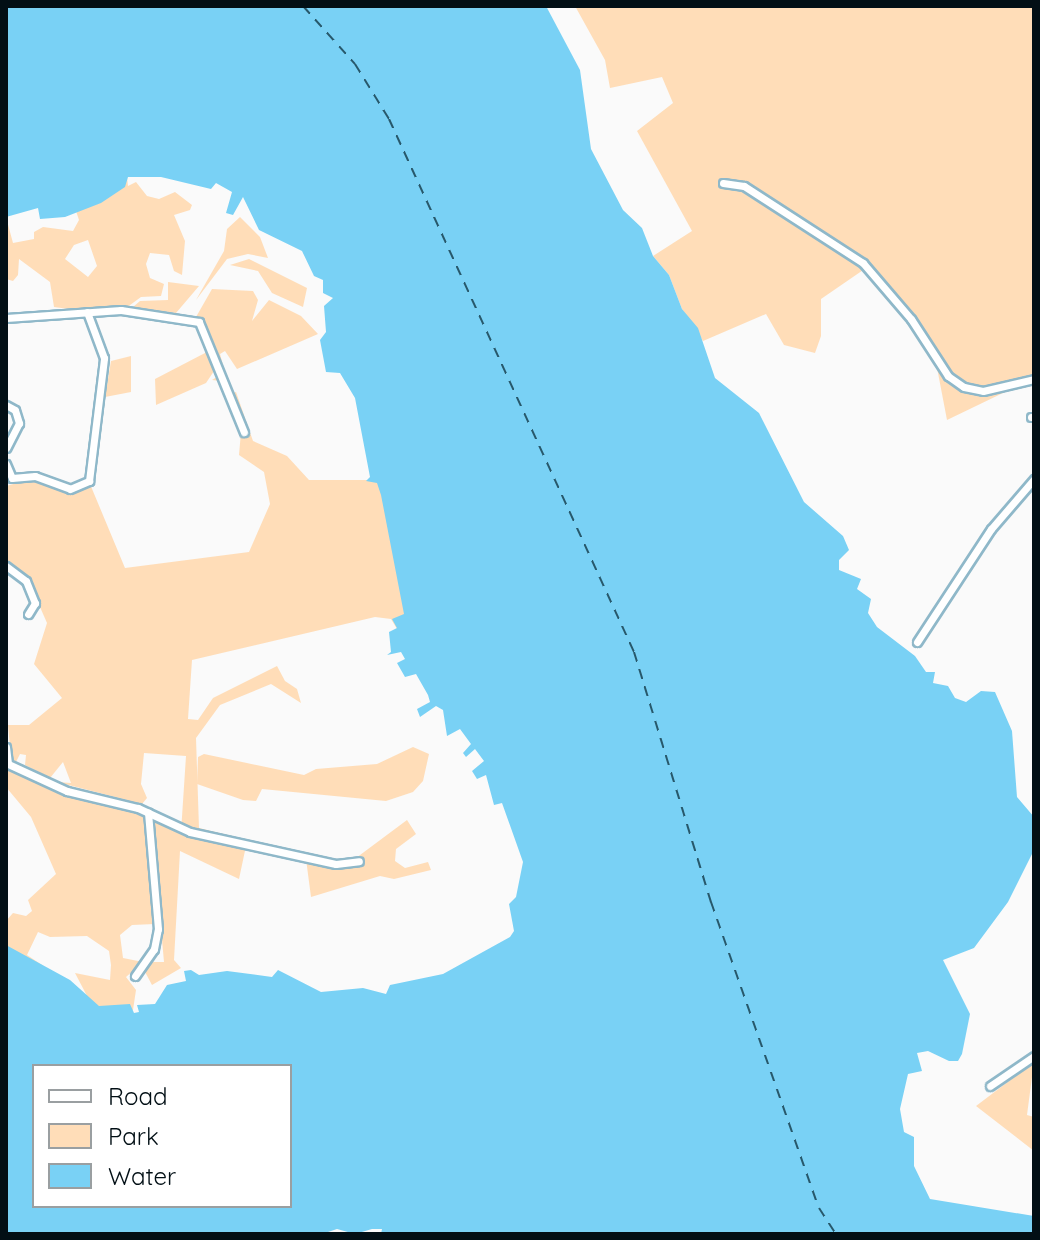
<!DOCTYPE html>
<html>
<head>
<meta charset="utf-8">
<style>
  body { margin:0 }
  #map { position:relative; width:1040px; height:1240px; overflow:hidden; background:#fafafa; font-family:Quicksand,sans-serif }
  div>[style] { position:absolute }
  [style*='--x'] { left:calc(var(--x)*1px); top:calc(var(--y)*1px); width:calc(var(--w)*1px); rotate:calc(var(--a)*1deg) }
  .green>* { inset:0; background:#ffddb8 }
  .water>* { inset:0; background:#79d1f5 }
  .ferry>* { height:2px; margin-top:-1px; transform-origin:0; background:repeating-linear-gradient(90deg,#27586b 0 10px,transparent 0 18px) }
  .roads { filter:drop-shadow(2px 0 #8fb8c9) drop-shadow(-2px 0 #8fb8c9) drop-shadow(0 2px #8fb8c9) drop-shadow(0 -2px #8fb8c9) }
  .minor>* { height:7px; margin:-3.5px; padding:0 3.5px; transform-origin:3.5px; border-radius:3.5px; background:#fff }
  span { translate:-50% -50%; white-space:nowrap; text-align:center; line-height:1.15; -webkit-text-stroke:6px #fff; paint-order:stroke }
  .frame { position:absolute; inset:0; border:8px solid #020f15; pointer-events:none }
  .legend { position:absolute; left:32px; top:1064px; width:260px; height:144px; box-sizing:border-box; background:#fff; border:2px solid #9a9fa1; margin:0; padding:10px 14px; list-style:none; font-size:24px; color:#020f15 }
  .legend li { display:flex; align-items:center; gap:16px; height:40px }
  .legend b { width:40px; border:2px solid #9a9fa1 }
</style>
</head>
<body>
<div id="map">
  <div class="green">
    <div style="clip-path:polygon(575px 6px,1034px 6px,1034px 378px,947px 420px,934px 352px,869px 266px,821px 299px,821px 336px,815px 353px,784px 345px,766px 314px,703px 341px,682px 309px,669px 275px,653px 256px,692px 231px,637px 131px,673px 103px,662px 77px,610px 88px,605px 60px)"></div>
    <div style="clip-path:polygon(evenodd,127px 177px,128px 186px,136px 182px,147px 196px,159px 199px,175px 192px,192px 205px,190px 210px,174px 215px,185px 241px,182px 275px,174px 271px,169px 255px,150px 253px,146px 264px,150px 278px,164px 284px,161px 296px,141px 297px,126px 308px,69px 309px,54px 307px,50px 282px,19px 259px,18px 275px,13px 281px,6px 279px,6px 217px,13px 243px,34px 239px,34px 232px,43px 227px,73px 231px,79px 220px,76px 211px,100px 203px,99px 194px,127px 177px,88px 240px,97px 266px,88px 277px,65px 259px,74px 245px,88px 240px)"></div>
    <div style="clip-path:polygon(240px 217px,260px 237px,268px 258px,248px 254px,227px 259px,196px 300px,224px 251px,227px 229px)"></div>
    <div style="clip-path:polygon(249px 259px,307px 288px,303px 307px,272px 293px,258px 271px,230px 265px)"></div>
    <div style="clip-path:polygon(168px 282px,199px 286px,176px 313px,133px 307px,140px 301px,168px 300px)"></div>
    <div style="clip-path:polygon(212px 289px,253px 291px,258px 300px,252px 321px,269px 300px,301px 316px,318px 334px,237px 369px,225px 351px,220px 354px,223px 365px,208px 329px,196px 317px)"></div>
    <div style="clip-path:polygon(205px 344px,216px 368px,206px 383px,156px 405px,155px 379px,205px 353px)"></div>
    <div style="clip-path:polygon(131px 356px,131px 392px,105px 397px,111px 361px)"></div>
    <div style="clip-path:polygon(220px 375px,230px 394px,236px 392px,253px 441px,287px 456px,309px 480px,384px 480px,425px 611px,397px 629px,391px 619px,375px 617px,192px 660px,188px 719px,198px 720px,213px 698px,277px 666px,285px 681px,297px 689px,301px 703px,271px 684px,220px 705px,196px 738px,199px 828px,339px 862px,356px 858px,407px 820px,416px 834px,396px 849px,395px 861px,405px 868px,428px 862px,431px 870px,394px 879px,380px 876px,311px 897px,306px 859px,246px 846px,239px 879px,180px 851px,174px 960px,181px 968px,152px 985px,144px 970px,151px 962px,164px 962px,151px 818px,181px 832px,186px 756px,144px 753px,141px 784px,147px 798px,142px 804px,57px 782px,71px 783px,63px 762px,50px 778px,25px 765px,26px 755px,20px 754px,16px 762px,11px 758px,8px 725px,29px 725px,62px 698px,34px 664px,47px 623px,26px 575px,6px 562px,6px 486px,32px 479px,73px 492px,90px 484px,125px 568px,249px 552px,270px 504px,264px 472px,239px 455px,241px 432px,221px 381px,212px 380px)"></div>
    <div style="clip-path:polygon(413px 747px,429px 754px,423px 781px,413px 792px,386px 801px,262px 789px,256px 801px,243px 800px,197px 784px,198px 757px,204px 754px,304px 775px,316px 769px,377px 764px)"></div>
    <div style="clip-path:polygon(6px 766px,64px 794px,146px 816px,155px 924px,132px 925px,120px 935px,123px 958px,143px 962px,126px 977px,136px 990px,133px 1010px,97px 1015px,75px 973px,110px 980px,111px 965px,109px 951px,87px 936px,50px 937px,38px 932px,27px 955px,42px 965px,44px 974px,6px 972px,6px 921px,13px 913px,26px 916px,32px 911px,28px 900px,56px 874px,31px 817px,6px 787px)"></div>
    <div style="clip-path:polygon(1034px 1062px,1027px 1115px,1034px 1117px,1034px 1151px,976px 1106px)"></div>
  </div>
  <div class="water">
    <div style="clip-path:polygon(evenodd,6px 6px,546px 6px,580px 70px,591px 149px,623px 210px,642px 228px,653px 256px,669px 275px,682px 309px,698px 328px,715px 378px,759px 413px,804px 502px,843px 536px,849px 550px,839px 560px,839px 570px,861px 579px,857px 589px,871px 599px,868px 613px,877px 627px,915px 656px,926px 672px,935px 672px,933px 683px,948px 686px,955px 698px,966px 702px,981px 691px,995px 692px,1012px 731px,1017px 797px,1034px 817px,1034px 850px,1008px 902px,974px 948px,943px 960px,970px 1014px,962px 1054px,958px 1061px,949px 1061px,928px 1051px,917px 1053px,922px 1071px,908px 1074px,900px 1109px,904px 1132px,914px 1137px,914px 1166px,930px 1199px,1034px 1216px,1034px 1234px,381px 1234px,382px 1229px,372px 1229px,355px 1234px,337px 1229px,322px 1234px,6px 1234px,6px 945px,70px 980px,99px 1006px,130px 1004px,134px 1013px,139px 1012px,137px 1005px,155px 1004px,167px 985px,186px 981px,184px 971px,191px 970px,199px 975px,227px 971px,272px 977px,278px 970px,321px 992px,363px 988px,386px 994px,390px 985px,443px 974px,510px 937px,514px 931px,509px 904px,516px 897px,523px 862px,502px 803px,494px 805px,486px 775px,477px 779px,472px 771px,484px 761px,475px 749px,466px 757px,463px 753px,471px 744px,460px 729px,447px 736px,443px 710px,436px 706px,420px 717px,417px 709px,430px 702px,428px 695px,416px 674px,405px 677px,397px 663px,405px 659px,401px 652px,387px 655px,391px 652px,389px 632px,397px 628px,392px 619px,404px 614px,381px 495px,377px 483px,366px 481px,370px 477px,355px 398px,340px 373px,326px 372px,320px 340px,326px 332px,324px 306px,333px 298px,323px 293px,323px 280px,314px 276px,302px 251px,259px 230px,243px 197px,233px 215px,226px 213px,232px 192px,216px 183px,211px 189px,161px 177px,128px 177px,125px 187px,101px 203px,65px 217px,40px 219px,38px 208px,6px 217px,6px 6px,34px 1066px,290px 1066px,290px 1206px,34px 1206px,34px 1066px)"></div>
  </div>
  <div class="ferry">
    <div style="--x:303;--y:6;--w:78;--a:48.1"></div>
    <div style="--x:355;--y:64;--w:65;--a:58.3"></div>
    <div style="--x:389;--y:119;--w:587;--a:65.31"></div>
    <div style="--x:634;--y:652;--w:262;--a:72.9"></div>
    <div style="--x:711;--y:902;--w:324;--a:70.6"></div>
    <div style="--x:819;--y:1208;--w:31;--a:57"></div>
  </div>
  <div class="roads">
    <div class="minor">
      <div style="--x:723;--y:183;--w:21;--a:8"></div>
      <div style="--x:744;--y:186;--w:142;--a:32.9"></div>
      <div style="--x:863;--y:263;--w:74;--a:49.4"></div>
      <div style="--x:911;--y:319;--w:68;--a:57"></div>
      <div style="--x:948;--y:376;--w:19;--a:35"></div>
      <div style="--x:964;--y:387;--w:19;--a:12"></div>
      <div style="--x:983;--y:391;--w:52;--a:-13.2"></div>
      <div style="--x:6;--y:318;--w:115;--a:-4"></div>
      <div style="--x:121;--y:310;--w:79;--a:8.7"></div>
      <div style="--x:199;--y:322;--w:119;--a:67.8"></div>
      <div style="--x:6;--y:405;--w:10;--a:29"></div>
      <div style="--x:15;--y:410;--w:14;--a:73"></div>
      <div style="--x:19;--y:423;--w:28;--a:117"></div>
      <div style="--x:1031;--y:417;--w:3;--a:0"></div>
      <div style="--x:6;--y:464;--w:15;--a:67"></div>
      <div style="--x:12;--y:478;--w:23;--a:-5"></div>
      <div style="--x:35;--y:476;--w:37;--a:20"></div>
      <div style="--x:70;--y:489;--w:21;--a:-23"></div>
      <div style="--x:89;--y:481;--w:124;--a:-83"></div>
      <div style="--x:104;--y:358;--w:49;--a:-110.3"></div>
      <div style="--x:6;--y:566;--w:25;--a:37"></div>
      <div style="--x:26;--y:581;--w:24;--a:68"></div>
      <div style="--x:35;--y:603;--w:13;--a:122"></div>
      <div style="--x:917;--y:642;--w:135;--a:-56.8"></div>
      <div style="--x:991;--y:529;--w:66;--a:-49.3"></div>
      <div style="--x:6;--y:747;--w:16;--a:83"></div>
      <div style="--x:6;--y:763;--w:67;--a:24.7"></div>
      <div style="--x:67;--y:791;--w:73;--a:13.5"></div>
      <div style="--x:138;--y:808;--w:57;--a:24.8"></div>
      <div style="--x:190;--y:832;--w:149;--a:12.4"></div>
      <div style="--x:336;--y:864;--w:23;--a:-7"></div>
      <div style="--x:135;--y:976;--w:33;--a:-55"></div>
      <div style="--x:154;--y:949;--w:20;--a:-79"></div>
      <div style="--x:158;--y:929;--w:117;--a:-94.9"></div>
      <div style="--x:990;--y:1086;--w:53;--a:-34.3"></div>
    </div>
  </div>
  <div class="frame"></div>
  <ul class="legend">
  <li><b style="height:10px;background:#fff"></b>Road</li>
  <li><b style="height:22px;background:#ffddb8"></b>Park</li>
  <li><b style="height:22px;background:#79d1f5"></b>Water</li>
  </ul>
</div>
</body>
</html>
